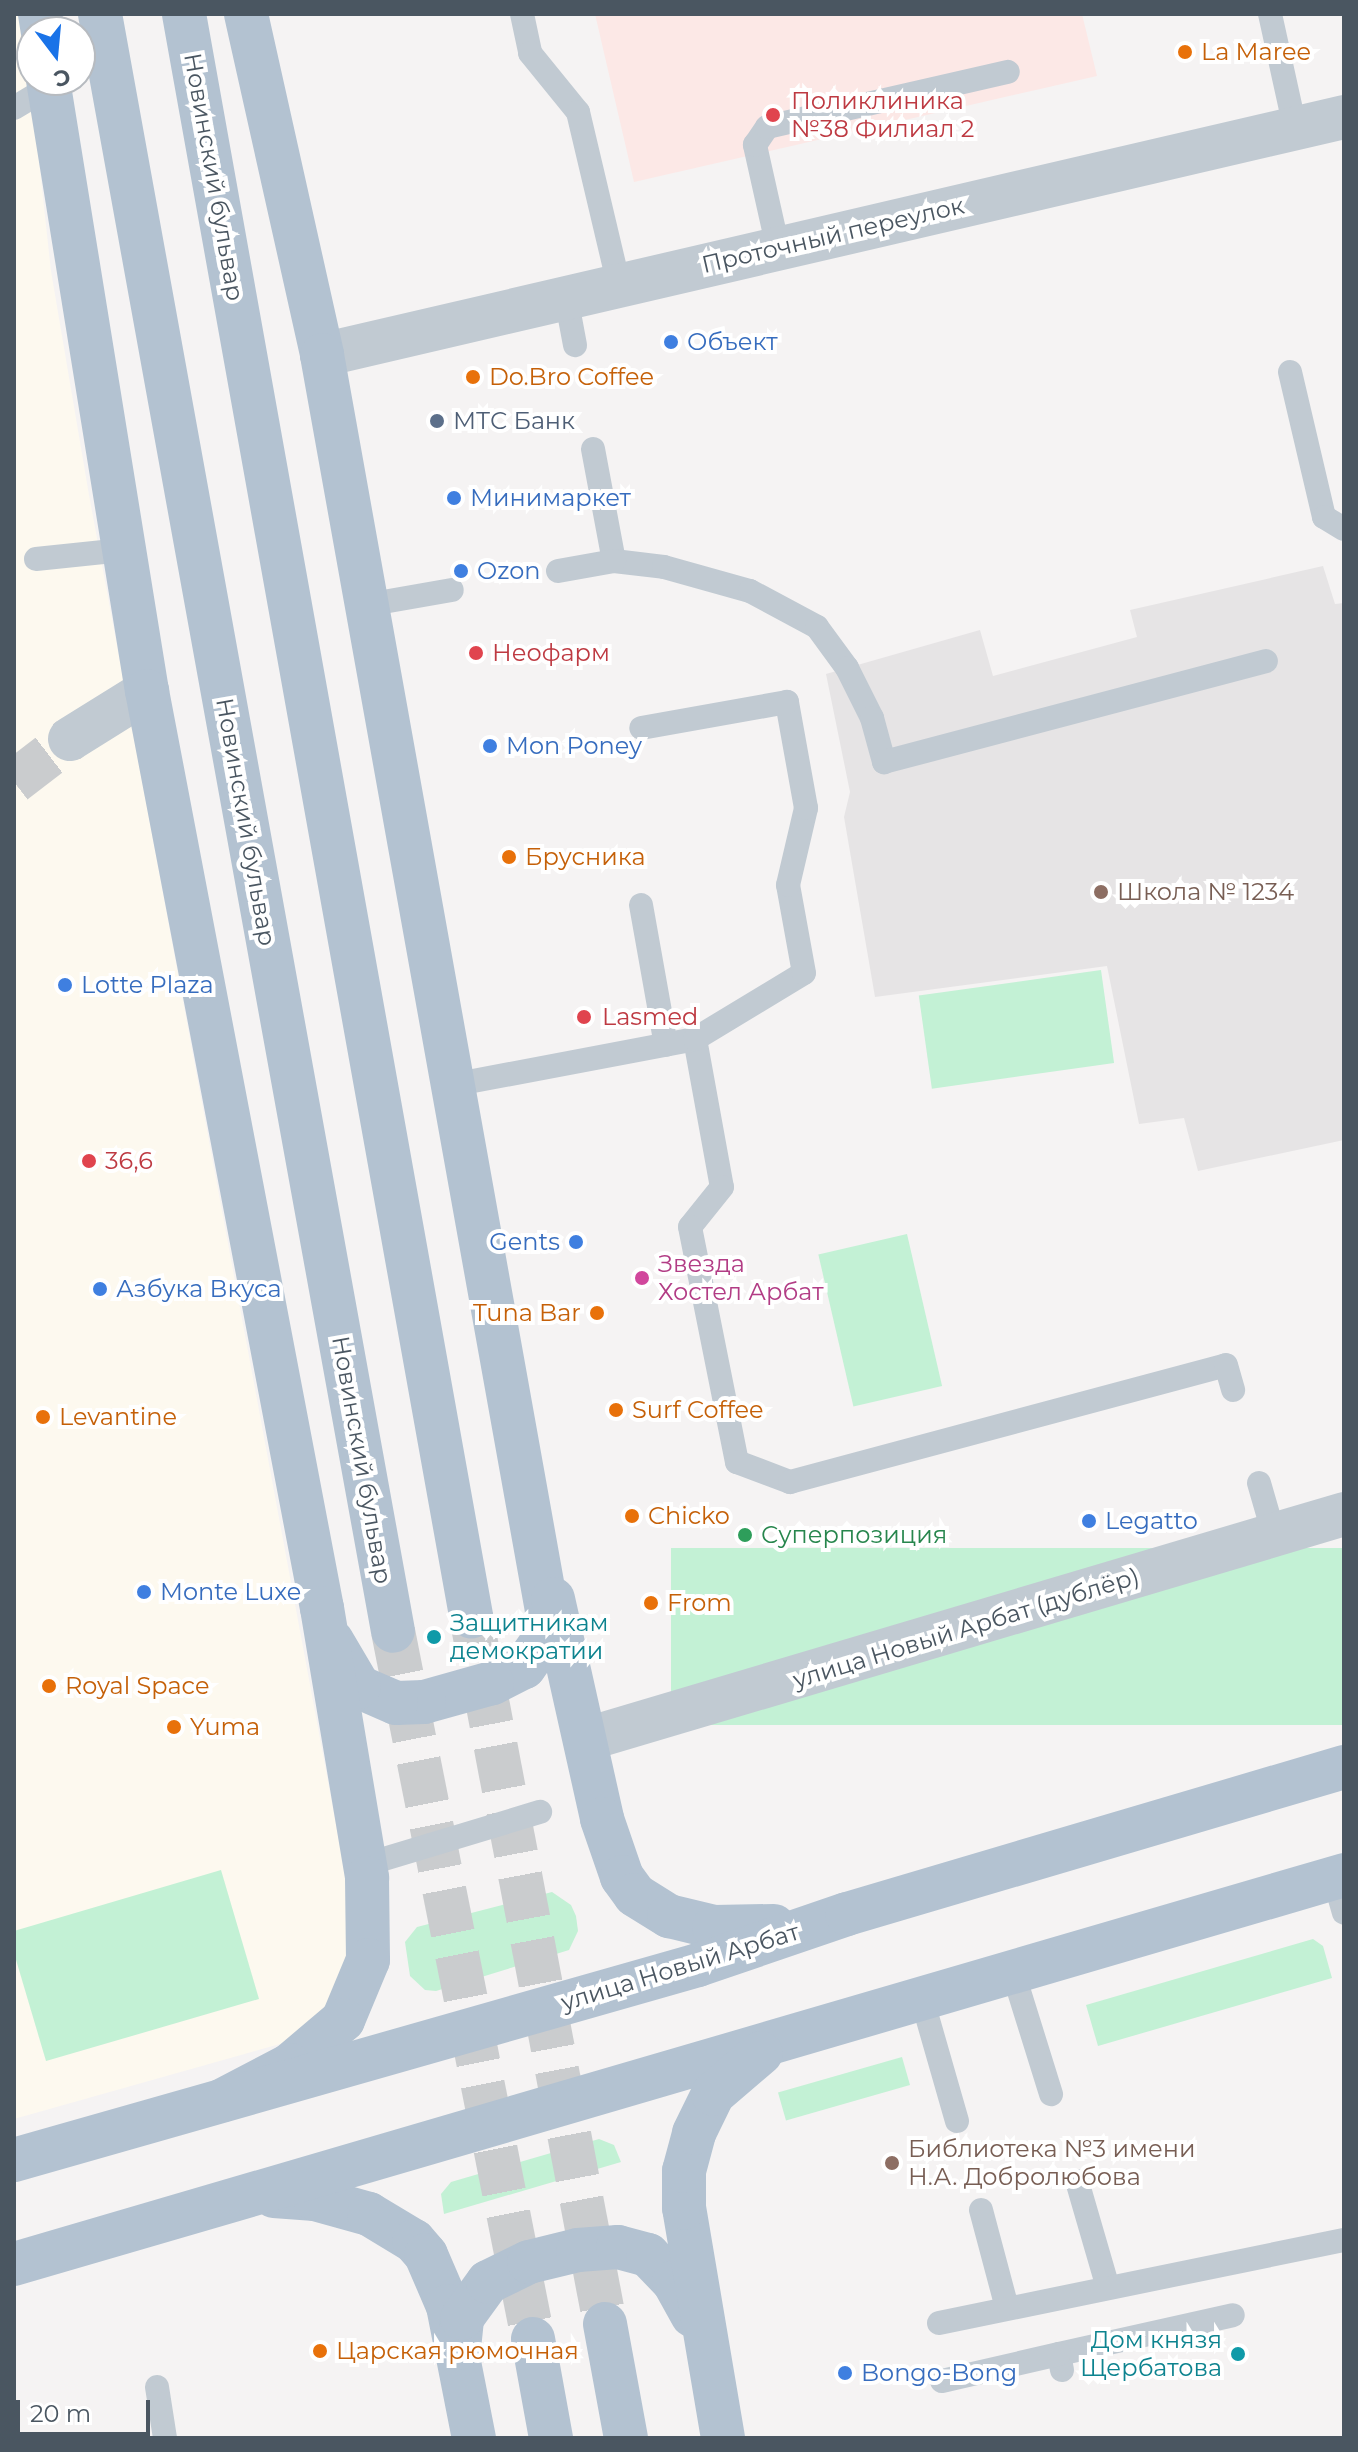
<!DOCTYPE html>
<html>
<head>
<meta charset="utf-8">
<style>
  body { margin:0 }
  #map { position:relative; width:1358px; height:2452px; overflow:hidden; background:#f5f3f3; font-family:Montserrat,sans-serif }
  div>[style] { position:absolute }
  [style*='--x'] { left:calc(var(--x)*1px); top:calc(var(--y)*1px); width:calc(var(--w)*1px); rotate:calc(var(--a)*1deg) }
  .commercial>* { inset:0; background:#fdf9ef }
  .education>* { inset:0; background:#e6e4e5 }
  .medical>* { inset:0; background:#fce8e6 }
  .green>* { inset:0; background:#c3f1d5; transform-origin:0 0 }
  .minor-tunnel>* { height:44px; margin-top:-22px; transform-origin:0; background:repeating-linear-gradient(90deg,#caccce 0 44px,transparent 0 66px) }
  .primary-tunnel>* { height:44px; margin-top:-22px; transform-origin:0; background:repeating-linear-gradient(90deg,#caccce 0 44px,transparent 0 66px) }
  .service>* { height:24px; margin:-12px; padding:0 12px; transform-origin:12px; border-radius:12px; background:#c1cad2 }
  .minor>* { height:44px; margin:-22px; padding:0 22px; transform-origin:22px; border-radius:22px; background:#c1cad2 }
  .tertiary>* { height:44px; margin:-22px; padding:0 22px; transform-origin:22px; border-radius:22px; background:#c1cad2 }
  .primary>* { height:44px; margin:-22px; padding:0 22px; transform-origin:22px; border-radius:22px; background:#b3c2d1 }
  .dots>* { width:22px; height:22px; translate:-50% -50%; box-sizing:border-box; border:4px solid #fff; border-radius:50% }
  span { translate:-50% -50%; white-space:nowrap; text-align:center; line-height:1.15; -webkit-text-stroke:8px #fff; paint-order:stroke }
  .food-label { font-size:24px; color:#c56008 }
  .left { translate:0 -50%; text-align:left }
  .right { translate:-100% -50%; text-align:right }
  .health-label { font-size:24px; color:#be3a42 }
  .street-label { font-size:24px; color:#4a5661 }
  .shop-label { font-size:24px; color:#366cbe }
  .service-label { font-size:24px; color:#4e5e75 }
  .education-label { font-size:24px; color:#785e54 }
  .hotel-label { font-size:24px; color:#b23c85 }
  .leisure-label { font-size:24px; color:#27864d }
  .culture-label { font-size:24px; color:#0d838f }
  .frame { position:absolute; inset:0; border:16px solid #4a5661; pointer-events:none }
  .north { position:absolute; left:16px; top:16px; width:80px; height:80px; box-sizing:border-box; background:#fff; border:2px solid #b7bbc0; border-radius:50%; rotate:164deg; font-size:22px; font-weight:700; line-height:32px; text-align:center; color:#4a5661 }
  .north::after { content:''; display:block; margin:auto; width:28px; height:36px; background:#1a73e8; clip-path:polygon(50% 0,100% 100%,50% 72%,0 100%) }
  .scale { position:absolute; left:16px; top:2400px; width:134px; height:36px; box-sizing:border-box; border:4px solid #4a5661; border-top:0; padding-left:10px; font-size:24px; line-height:28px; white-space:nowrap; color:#4a5661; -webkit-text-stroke:6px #fff; paint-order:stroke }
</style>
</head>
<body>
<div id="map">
  <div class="commercial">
    <div style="clip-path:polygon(14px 14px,23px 14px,51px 271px,89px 495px,347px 1884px,346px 1967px,324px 2012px,287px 2042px,14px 2119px)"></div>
  </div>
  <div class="education">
    <div style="clip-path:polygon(1323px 566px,1335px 604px,1344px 603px,1344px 1140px,1198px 1171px,1184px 1118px,1139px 1124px,1107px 966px,875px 997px,844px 817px,850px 792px,826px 674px,980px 630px,993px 676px,1137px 637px,1130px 610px)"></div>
  </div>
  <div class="medical">
    <div style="clip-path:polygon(595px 14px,1082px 14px,1097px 76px,634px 182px)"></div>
  </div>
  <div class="green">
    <div style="left:1101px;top:970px;width:94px;height:184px;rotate:82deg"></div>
    <div style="left:907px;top:1234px;width:156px;height:91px;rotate:77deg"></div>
    <div style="left:1344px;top:1548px;width:177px;height:673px;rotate:90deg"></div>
    <div style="clip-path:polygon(221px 1870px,259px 1999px,46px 2061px,14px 1953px,14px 1931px)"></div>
    <div style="clip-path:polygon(552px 1892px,571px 1905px,576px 1916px,578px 1931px,569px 1950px,436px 1991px,425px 1990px,410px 1976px,405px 1942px,417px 1927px)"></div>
    <div style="clip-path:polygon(1313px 1939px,1323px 1946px,1332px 1978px,1098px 2046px,1086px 2005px)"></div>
    <div style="left:902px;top:2057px;width:29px;height:129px;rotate:74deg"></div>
    <div style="clip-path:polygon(599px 2139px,614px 2145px,621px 2162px,444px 2214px,441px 2194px,451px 2182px)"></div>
  </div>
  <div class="minor-tunnel">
    <div style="--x:14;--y:782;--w:71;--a:-37.5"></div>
  </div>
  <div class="primary-tunnel">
    <div style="--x:471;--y:1616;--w:721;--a:79.28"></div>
    <div style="--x:393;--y:1631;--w:722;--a:78.81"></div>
  </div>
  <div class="service">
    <div style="--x:522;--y:14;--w:40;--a:78"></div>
    <div style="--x:530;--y:53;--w:76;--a:50.9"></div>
    <div style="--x:578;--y:112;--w:178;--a:76.7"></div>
    <div style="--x:1270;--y:14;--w:117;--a:77.6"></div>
    <div style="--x:14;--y:108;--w:41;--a:-31"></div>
    <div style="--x:778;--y:248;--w:106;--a:-102.6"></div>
    <div style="--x:755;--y:145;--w:22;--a:-56"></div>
    <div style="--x:767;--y:127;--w:247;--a:-12.9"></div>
    <div style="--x:566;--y:297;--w:49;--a:79.4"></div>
    <div style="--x:1290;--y:372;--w:149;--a:76.8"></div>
    <div style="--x:1324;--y:517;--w:23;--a:31"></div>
    <div style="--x:593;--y:449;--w:114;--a:79.4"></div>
    <div style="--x:614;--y:561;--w:50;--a:6.8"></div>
    <div style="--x:664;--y:567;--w:89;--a:15.6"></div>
    <div style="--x:750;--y:591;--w:76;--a:28.2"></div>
    <div style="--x:817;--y:627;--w:51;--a:53.8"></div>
    <div style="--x:847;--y:668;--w:56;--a:63.4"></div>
    <div style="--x:872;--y:718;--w:46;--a:74.7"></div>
    <div style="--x:884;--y:762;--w:395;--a:-14.8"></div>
    <div style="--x:36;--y:559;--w:87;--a:-5.9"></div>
    <div style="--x:558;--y:571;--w:57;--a:-10.1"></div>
    <div style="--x:366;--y:605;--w:87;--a:-9.9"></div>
    <div style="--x:641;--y:905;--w:142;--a:79.9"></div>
    <div style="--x:695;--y:1039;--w:150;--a:79.7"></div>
    <div style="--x:722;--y:1187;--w:51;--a:128.7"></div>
    <div style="--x:690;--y:1227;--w:240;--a:78.7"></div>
    <div style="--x:737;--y:1462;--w:57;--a:20.7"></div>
    <div style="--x:790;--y:1482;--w:451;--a:-15"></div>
    <div style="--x:1226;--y:1365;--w:26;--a:74"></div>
    <div style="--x:452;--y:1085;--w:247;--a:-10.7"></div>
    <div style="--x:695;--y:1039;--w:127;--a:-31.2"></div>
    <div style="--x:804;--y:973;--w:89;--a:-100.3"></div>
    <div style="--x:788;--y:885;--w:79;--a:-76.8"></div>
    <div style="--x:806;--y:808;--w:108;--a:-100.2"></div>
    <div style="--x:787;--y:702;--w:148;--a:169.9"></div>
    <div style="--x:1259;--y:1483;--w:54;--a:73.9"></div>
    <div style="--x:364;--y:1865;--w:184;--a:-16.8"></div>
    <div style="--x:1334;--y:1878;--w:36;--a:74"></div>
    <div style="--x:1013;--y:1972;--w:128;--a:72.7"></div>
    <div style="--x:922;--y:1999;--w:127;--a:74"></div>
    <div style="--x:1077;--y:2181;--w:111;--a:73.8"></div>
    <div style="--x:981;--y:2210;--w:101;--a:75.1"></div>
    <div style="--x:939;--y:2323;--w:413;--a:-11.6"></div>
    <div style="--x:1062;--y:2370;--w:16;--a:-101"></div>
    <div style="--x:1059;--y:2354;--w:178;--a:-12.6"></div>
    <div style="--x:942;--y:2381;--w:120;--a:-13"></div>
    <div style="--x:157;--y:2387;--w:52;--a:81.1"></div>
  </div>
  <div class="minor">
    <div style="--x:70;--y:739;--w:91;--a:-31.9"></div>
    <div style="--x:587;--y:1739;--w:790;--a:-16.55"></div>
  </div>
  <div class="tertiary">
    <div style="--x:322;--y:355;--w:1049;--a:-13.11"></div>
  </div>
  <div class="primary">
    <div style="--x:40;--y:14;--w:18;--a:81"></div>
    <div style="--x:100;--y:14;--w:1643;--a:79.73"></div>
    <div style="--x:184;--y:14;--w:1628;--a:79.84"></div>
    <div style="--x:246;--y:14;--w:349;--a:77.4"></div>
    <div style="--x:322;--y:355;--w:1275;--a:79.84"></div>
    <div style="--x:547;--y:1610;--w:26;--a:92"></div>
    <div style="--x:546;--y:1636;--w:38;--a:125"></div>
    <div style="--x:524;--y:1667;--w:36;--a:153"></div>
    <div style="--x:492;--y:1683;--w:71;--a:164.4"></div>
    <div style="--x:424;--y:1702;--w:28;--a:178"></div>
    <div style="--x:396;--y:1703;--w:40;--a:-156.6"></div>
    <div style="--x:359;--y:1687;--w:53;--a:-120.4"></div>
    <div style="--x:48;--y:80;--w:619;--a:80.8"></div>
    <div style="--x:147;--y:691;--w:934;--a:79.2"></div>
    <div style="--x:322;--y:1608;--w:274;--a:80.5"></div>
    <div style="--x:367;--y:1878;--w:82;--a:89.3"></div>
    <div style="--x:368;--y:1960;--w:65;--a:112.6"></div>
    <div style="--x:343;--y:2020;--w:70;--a:139.7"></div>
    <div style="--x:290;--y:2065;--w:76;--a:152.4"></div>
    <div style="--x:553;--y:1599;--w:225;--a:77.4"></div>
    <div style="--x:602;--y:1819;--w:61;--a:71"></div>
    <div style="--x:622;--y:1877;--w:22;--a:54"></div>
    <div style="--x:635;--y:1895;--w:40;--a:32"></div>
    <div style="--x:669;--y:1916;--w:46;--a:13.7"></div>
    <div style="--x:714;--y:1927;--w:60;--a:-1"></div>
    <div style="--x:14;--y:2160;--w:711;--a:-15.91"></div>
    <div style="--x:698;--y:1965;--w:157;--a:-18.9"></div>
    <div style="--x:847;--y:1914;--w:518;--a:-16.48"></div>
    <div style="--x:274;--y:2196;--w:41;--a:4.2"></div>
    <div style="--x:315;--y:2199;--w:56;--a:15.5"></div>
    <div style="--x:369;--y:2214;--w:52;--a:31"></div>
    <div style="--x:414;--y:2241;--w:18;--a:49"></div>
    <div style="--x:426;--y:2255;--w:56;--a:66.7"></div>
    <div style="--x:448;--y:2306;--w:135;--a:78.9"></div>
    <div style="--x:14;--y:2264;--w:1386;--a:-16.3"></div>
    <div style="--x:605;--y:2324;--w:116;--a:79.6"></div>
    <div style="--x:533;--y:2339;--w:101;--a:79.7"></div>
    <div style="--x:459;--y:2348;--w:30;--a:-84"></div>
    <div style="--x:462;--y:2318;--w:44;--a:-54.2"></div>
    <div style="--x:488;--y:2282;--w:46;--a:-26"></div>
    <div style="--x:529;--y:2262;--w:50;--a:-13.8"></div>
    <div style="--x:578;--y:2250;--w:40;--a:-4.3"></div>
    <div style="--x:618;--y:2247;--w:31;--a:15"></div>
    <div style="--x:648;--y:2255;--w:37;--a:46"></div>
    <div style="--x:674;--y:2282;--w:38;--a:61"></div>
    <div style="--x:723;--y:2438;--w:233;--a:-99.6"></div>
    <div style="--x:684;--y:2208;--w:37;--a:-90"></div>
    <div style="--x:684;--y:2171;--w:39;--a:-75"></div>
    <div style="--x:694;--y:2133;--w:43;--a:-64"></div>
    <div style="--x:713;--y:2094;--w:63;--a:-40.5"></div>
  </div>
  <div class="dots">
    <div style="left:1185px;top:52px;background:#e8710a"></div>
    <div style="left:773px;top:115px;background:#e0444e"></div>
    <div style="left:671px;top:342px;background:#3f7fe0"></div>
    <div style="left:473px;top:377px;background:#e8710a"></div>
    <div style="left:437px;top:421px;background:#5c6f8a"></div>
    <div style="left:454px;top:498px;background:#3f7fe0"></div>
    <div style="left:461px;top:571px;background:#3f7fe0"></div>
    <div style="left:476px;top:653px;background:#e0444e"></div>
    <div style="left:490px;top:746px;background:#3f7fe0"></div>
    <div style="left:509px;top:857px;background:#e8710a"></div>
    <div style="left:1101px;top:892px;background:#8d6e63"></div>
    <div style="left:65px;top:985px;background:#3f7fe0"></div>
    <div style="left:584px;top:1017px;background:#e0444e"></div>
    <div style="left:89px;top:1161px;background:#e0444e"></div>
    <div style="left:576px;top:1242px;background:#3f7fe0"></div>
    <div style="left:642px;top:1278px;background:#d1479c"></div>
    <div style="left:100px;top:1289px;background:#3f7fe0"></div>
    <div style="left:597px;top:1313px;background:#e8710a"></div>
    <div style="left:616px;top:1410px;background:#e8710a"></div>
    <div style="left:43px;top:1417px;background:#e8710a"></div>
    <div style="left:632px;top:1516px;background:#e8710a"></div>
    <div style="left:1089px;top:1521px;background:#3f7fe0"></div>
    <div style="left:745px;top:1535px;background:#2e9e5b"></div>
    <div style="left:144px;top:1592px;background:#3f7fe0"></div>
    <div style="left:651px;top:1603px;background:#e8710a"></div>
    <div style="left:434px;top:1637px;background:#0f9aa8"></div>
    <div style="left:49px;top:1686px;background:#e8710a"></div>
    <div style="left:174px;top:1727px;background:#e8710a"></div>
    <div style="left:892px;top:2163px;background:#8d6e63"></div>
    <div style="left:320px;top:2351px;background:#e8710a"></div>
    <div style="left:1238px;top:2354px;background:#0f9aa8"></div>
    <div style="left:845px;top:2373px;background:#3f7fe0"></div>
  </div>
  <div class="food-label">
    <span class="left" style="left:1201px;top:52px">La Maree</span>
    <span class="left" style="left:489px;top:377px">Do.Bro Coffee</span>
    <span class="left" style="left:525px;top:857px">Брусника</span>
    <span class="right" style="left:581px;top:1313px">Tuna Bar</span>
    <span class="left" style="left:632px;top:1410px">Surf Coffee</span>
    <span class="left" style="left:59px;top:1417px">Levantine</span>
    <span class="left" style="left:648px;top:1516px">Chicko</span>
    <span class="left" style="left:667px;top:1603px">From</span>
    <span class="left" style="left:65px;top:1686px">Royal Space</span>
    <span class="left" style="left:190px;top:1727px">Yuma</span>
    <span class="left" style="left:336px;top:2351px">Царская рюмочная</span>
  </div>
  <div class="health-label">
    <span class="left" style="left:791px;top:115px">Поликлиника<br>№38 Филиал 2</span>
    <span class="left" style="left:492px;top:653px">Неофарм</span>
    <span class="left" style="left:602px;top:1017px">Lasmed</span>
    <span class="left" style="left:105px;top:1161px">36,6</span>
  </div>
  <div class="street-label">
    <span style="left:214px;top:177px;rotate:80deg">Новинский бульвар</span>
    <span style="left:833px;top:235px;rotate:-13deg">Проточный переулок</span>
    <span style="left:246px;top:822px;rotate:80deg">Новинский бульвар</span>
    <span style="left:362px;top:1460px;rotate:80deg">Новинский бульвар</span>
    <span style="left:966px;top:1628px;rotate:-17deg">улица Новый Арбат (дублёр)</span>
    <span style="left:680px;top:1967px;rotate:-17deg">улица Новый Арбат</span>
  </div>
  <div class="shop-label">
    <span class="left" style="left:687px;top:342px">Объект</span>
    <span class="left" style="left:470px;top:498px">Минимаркет</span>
    <span class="left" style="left:477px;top:571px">Ozon</span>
    <span class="left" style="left:506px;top:746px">Mon Poney</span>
    <span class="left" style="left:81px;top:985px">Lotte Plaza</span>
    <span class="right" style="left:560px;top:1242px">Gents</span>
    <span class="left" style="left:116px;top:1289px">Азбука Вкуса</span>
    <span class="left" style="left:1105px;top:1521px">Legatto</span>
    <span class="left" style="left:160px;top:1592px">Monte Luxe</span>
    <span class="left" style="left:861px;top:2373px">Bongo-Bong</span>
  </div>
  <div class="service-label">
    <span class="left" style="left:453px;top:421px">МТС Банк</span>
  </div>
  <div class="education-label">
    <span class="left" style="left:1117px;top:892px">Школа № 1234</span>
    <span class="left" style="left:908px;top:2163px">Библиотека №3 имени<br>Н.А. Добролюбова</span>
  </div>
  <div class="hotel-label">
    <span class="left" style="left:658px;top:1278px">Звезда<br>Хостел Арбат</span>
  </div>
  <div class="leisure-label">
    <span class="left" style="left:761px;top:1535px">Суперпозиция</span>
  </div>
  <div class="culture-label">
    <span class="left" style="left:450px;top:1637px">Защитникам<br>демократии</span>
    <span class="right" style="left:1222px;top:2354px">Дом князя<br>Щербатова</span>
  </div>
  <div class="frame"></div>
  <div class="north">С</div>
  <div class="scale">20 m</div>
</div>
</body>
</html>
